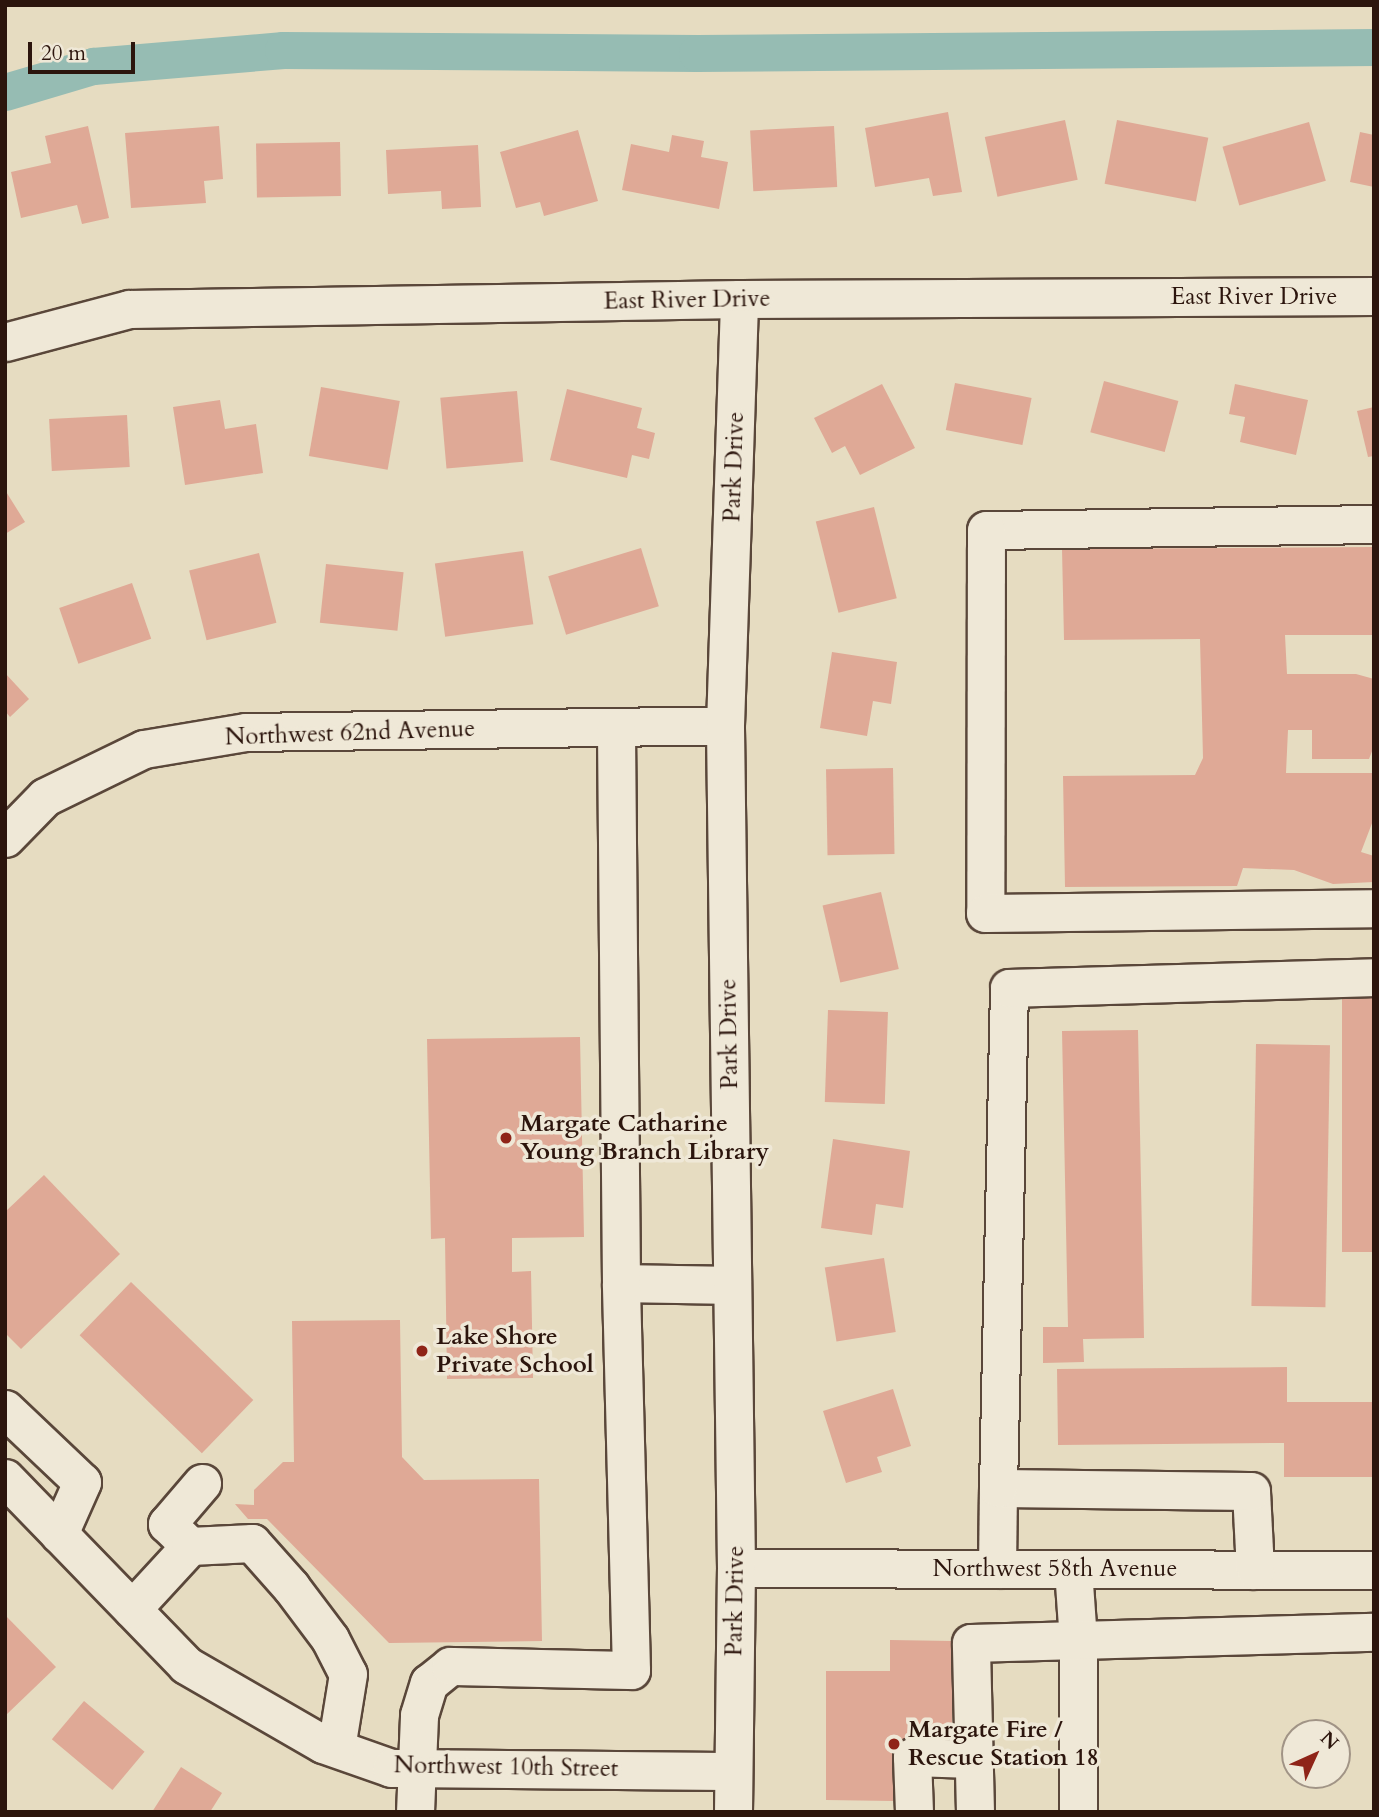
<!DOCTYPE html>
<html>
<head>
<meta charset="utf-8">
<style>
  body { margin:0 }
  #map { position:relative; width:1379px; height:1817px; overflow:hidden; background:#e6dcc1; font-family:Cardo,serif }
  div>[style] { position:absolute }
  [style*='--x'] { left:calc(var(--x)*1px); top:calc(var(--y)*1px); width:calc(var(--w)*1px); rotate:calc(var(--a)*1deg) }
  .canal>* { height:37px; margin:-18.5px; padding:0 18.5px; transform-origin:18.5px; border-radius:18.5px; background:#96bcb3 }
  .building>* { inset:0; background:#dfa996; transform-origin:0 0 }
  .roads { filter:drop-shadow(2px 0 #5a473a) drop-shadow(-2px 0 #5a473a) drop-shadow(0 2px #5a473a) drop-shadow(0 -2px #5a473a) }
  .minor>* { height:37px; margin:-18.5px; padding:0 18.5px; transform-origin:18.5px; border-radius:18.5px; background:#efe8d7 }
  .dots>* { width:19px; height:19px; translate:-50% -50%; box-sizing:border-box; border:4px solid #efe8d7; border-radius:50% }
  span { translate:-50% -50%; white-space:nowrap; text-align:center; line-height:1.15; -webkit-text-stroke:7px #efe8d7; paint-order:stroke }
  .street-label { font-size:24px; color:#2c150d }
  .poi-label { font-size:24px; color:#2c150d; font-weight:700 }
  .left { translate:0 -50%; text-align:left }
  .frame { position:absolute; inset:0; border:7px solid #2c150d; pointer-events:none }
  .north { position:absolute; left:1281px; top:1719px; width:70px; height:70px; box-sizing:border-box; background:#efe8d7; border:2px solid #a19486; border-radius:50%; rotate:45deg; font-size:19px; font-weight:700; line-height:28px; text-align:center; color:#2c150d }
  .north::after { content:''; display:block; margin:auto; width:24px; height:32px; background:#8f2418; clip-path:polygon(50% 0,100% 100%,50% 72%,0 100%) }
  .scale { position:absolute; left:28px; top:42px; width:107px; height:32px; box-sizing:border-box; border:4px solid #2c150d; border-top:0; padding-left:9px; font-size:21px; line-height:24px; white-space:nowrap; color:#2c150d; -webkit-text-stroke:5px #efe8d7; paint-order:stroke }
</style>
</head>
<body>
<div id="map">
  <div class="canal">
    <div style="--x:5;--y:92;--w:92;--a:-16.5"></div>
    <div style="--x:93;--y:66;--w:191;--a:-4.8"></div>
    <div style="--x:283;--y:50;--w:414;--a:0.4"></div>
    <div style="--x:697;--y:53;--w:677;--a:-0.51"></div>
  </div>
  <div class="building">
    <div style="clip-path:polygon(948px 112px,962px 192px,933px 196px,929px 178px,875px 187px,865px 128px)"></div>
    <div style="left:1065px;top:120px;width:61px;height:82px;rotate:78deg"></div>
    <div style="left:1117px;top:120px;width:93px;height:65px;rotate:11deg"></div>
    <div style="left:1309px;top:122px;width:61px;height:90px;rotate:74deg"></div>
    <div style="clip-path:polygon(88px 126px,109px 218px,82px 224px,77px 205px,21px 218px,11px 172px,51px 163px,45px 136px)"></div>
    <div style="clip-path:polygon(219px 126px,223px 179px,204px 181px,206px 203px,131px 208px,125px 133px)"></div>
    <div style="left:834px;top:126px;width:61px;height:84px;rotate:87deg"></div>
    <div style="clip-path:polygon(578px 130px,598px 201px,544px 216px,540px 202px,516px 208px,500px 152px)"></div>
    <div style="clip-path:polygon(1360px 132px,1374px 135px,1374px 187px,1350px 182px)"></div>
    <div style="clip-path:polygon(672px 135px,704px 141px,701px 157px,728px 162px,719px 209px,622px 190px,631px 144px,669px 152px)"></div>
    <div style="left:340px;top:142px;width:54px;height:84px;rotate:89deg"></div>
    <div style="clip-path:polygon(478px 145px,481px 207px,442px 209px,441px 191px,388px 194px,386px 150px)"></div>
    <div style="left:1104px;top:381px;width:77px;height:53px;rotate:15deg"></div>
    <div style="left:955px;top:383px;width:78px;height:48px;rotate:11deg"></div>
    <div style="clip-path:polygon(882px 384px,915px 448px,860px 475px,845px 446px,832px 453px,814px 418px)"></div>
    <div style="clip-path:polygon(1235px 384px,1308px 400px,1296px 455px,1240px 442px,1245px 417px,1229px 414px)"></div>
    <div style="left:321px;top:387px;width:80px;height:70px;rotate:10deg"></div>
    <div style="clip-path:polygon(567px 389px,642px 408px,637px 428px,655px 433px,649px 459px,632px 455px,627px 478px,550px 460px)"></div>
    <div style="left:517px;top:391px;width:71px;height:77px;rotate:85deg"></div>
    <div style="clip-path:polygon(220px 400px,225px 429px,256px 424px,263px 473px,185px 485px,173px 407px)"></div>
    <div style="clip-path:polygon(1374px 407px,1374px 456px,1368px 457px,1357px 411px)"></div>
    <div style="left:127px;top:415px;width:52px;height:78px;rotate:87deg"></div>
    <div style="clip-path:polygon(5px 490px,25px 522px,5px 534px)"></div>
    <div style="left:874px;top:507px;width:94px;height:60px;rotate:76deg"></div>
    <div style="clip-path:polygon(1374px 547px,1374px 635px,1285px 635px,1287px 674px,1356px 674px,1374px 679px,1374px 746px,1369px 759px,1312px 759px,1312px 730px,1288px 730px,1286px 773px,1374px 773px,1374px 818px,1361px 852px,1374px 856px,1374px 882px,1333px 884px,1294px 870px,1243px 868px,1237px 886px,1065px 887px,1063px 776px,1195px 775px,1203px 758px,1200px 639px,1064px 640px,1062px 549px)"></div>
    <div style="left:641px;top:548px;width:61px;height:97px;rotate:73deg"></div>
    <div style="left:523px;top:551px;width:74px;height:89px;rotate:82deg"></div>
    <div style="left:259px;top:553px;width:72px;height:72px;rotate:76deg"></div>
    <div style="left:326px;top:564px;width:78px;height:59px;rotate:6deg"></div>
    <div style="left:132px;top:583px;width:59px;height:77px;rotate:71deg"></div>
    <div style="clip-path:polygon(832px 652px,897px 662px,891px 704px,873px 701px,867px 736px,820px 728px)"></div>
    <div style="clip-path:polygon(5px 673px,29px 699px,10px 717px,5px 711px)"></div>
    <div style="left:893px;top:768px;width:86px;height:67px;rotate:89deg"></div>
    <div style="left:881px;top:892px;width:79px;height:60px;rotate:77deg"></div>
    <div style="left:1342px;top:981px;width:32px;height:271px"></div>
    <div style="left:828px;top:1010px;width:60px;height:92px;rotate:2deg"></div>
    <div style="clip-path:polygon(1138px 1030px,1144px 1338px,1083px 1339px,1084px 1362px,1043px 1363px,1043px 1327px,1068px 1327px,1062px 1031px)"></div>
    <div style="clip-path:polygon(580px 1037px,584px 1237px,512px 1238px,512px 1272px,531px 1271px,533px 1378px,447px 1379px,445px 1238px,431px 1239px,427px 1039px)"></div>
    <div style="left:1256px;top:1044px;width:74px;height:262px;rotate:1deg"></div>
    <div style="clip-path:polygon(833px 1139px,910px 1151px,903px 1208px,876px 1204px,872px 1235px,821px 1228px)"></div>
    <div style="clip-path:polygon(44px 1175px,120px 1254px,21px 1349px,5px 1333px,5px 1212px)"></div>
    <div style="left:884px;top:1258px;width:75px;height:60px;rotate:81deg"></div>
    <div style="left:131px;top:1282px;width:170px;height:74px;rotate:44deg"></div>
    <div style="clip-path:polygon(400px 1320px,402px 1457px,424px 1480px,539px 1479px,542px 1641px,389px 1643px,267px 1519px,248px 1519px,235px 1504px,254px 1505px,254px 1490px,283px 1462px,294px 1462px,292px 1321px)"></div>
    <div style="clip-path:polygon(1287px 1367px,1287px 1402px,1374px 1402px,1374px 1477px,1284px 1477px,1284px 1443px,1058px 1445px,1057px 1369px)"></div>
    <div style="clip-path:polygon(893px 1389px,911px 1446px,877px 1457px,882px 1472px,846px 1483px,823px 1411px)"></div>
    <div style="clip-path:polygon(5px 1615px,56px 1667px,5px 1716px)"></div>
    <div style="clip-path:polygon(890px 1640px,952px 1641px,952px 1741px,894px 1740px,893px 1801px,826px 1800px,826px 1671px,890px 1671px)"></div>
    <div style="left:84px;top:1701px;width:79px;height:50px;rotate:40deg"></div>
    <div style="clip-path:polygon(181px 1767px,222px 1793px,210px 1812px,152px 1812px)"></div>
  </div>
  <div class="roads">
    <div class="minor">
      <div style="--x:5;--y:342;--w:128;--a:-14.9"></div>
      <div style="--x:129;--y:309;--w:610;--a:-0.94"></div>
      <div style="--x:739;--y:299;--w:635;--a:-0.27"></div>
      <div style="--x:1374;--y:524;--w:388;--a:179.1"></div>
      <div style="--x:986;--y:530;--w:383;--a:90.1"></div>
      <div style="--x:985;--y:913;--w:389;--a:-0.7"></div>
      <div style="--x:5;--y:838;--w:57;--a:-45.7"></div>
      <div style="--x:45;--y:797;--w:110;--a:-25.9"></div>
      <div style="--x:144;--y:749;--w:103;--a:-9.5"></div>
      <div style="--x:246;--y:732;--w:479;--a:-0.8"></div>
      <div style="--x:621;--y:1283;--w:111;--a:1"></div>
      <div style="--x:5;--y:1409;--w:106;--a:43.5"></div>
      <div style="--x:82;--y:1482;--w:57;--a:113.9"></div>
      <div style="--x:5;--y:1478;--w:260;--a:45.9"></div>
      <div style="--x:186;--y:1665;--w:158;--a:30"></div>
      <div style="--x:323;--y:1744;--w:72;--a:19.4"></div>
      <div style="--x:391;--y:1768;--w:342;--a:0.5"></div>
      <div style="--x:190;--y:1546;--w:32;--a:-136"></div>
      <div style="--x:167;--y:1524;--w:54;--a:-49.5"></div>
      <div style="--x:736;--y:1568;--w:638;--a:0.18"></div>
      <div style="--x:997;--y:1569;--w:81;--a:-89.3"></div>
      <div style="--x:1073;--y:1569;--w:71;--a:86"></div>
      <div style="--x:1078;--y:1640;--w:172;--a:90"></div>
      <div style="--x:1255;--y:1570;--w:79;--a:-92.9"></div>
      <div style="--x:1251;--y:1491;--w:253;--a:-179.3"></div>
      <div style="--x:998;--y:1488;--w:500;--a:-88.74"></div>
      <div style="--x:1009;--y:988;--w:365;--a:-1.7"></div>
      <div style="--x:132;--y:1609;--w:86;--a:-47.4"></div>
      <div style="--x:190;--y:1546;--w:62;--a:-2.8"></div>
      <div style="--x:252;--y:1543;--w:59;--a:48.4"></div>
      <div style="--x:291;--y:1587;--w:65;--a:53.1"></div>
      <div style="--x:330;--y:1639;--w:39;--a:63"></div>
      <div style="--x:348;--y:1674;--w:75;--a:99.2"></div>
      <div style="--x:415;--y:1812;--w:97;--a:-87.6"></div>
      <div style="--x:419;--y:1715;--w:34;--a:-73"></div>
      <div style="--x:429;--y:1683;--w:27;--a:-39"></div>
      <div style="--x:450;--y:1666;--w:181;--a:1.3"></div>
      <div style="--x:631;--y:1670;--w:387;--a:-91.5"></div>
      <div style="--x:621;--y:1283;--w:556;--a:-90.52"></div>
      <div style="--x:733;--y:1812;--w:244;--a:-89.3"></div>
      <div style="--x:736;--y:1568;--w:843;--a:-90.75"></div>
      <div style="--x:725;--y:725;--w:426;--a:-88.1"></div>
      <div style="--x:914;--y:1812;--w:55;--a:-92.1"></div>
      <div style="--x:912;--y:1757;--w:61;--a:1.9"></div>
      <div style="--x:975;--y:1812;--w:169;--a:-91.4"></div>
      <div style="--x:971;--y:1643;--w:403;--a:-1.6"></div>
    </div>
  </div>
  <div class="dots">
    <div style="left:506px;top:1138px;background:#8f2418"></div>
    <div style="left:422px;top:1351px;background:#8f2418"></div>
    <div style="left:894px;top:1744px;background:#8f2418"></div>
  </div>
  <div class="street-label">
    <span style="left:1254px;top:297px">East River Drive</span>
    <span style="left:687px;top:300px;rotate:-1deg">East River Drive</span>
    <span style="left:734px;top:467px;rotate:-88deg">Park Drive</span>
    <span style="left:350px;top:733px;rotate:-2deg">Northwest 62nd Avenue</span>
    <span style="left:729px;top:1034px;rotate:-91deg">Park Drive</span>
    <span style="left:1055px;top:1569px">Northwest 58th Avenue</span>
    <span style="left:735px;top:1601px;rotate:-89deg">Park Drive</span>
    <span style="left:506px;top:1767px;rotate:1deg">Northwest 10th Street</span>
  </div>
  <div class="poi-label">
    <span class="left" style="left:520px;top:1138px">Margate Catharine<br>Young Branch Library</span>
    <span class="left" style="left:436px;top:1351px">Lake Shore<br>Private School</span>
    <span class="left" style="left:908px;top:1744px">Margate Fire /<br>Rescue Station 18</span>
  </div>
  <div class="frame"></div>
  <div class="north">N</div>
  <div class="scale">20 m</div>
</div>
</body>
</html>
